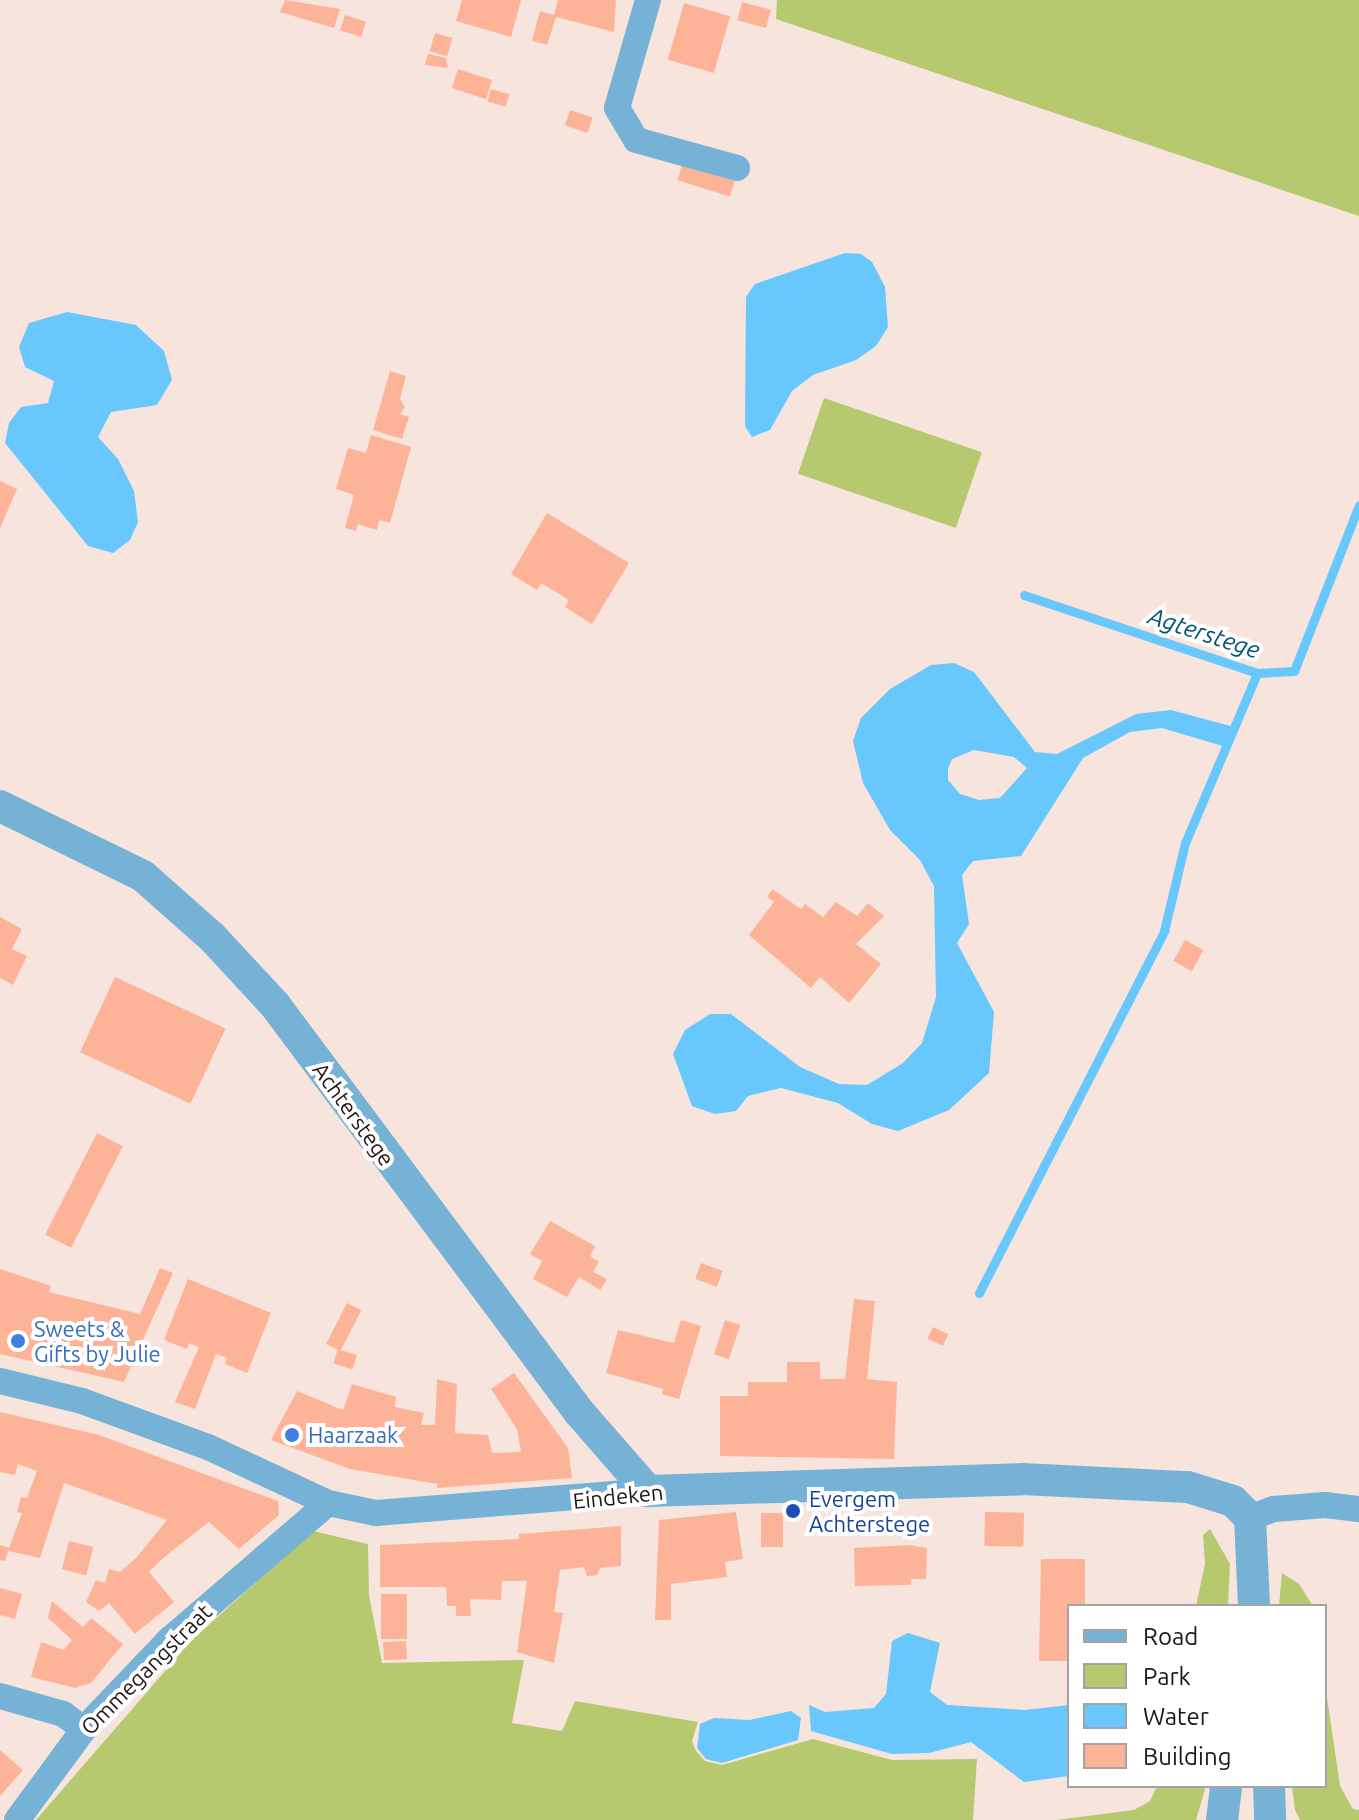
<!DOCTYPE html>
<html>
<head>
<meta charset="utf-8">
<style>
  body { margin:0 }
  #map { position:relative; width:1359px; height:1820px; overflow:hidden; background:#f7e4dd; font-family:Ubuntu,sans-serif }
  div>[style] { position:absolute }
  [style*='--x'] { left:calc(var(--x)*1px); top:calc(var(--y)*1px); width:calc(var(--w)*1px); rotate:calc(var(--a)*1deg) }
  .green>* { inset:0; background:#b7c96e; transform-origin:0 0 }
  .water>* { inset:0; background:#68c7fc }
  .stream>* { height:9px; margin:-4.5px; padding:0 4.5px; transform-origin:4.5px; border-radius:4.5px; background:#68c7fc }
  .building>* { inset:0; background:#fdb398; transform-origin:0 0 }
  .minor>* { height:26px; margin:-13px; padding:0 13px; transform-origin:13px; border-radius:13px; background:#76b2d5 }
  .tertiary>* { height:32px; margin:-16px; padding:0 16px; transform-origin:16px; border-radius:16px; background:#76b2d5 }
  .dots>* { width:22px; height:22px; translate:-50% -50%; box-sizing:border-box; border:4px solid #fff; border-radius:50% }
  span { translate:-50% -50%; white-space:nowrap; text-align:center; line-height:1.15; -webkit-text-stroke:8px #fff; paint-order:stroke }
  .street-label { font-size:22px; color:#1e1715 }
  .shop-label { font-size:22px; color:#366cbe }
  .left { translate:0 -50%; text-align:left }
  .transit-label { font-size:22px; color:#164399 }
  .water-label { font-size:24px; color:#025376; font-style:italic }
  .legend { position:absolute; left:1067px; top:1604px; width:260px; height:184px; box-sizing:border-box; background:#fff; border:2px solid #a5a2a1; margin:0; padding:10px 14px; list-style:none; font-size:24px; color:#1e1715 }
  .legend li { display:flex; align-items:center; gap:16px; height:40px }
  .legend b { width:40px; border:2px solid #a5a2a1 }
</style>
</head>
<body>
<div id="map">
  <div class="green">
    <div style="clip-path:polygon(777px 0,1359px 0,1359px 216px,776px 19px)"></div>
    <div style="left:824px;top:398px;width:167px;height:80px;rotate:19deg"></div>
    <div style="clip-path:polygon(1210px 1529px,1230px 1564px,1228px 1606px,1196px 1606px,1205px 1564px,1203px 1535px)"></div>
    <div style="clip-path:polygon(313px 1531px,368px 1544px,369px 1595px,382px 1663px,524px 1660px,512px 1723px,562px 1731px,575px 1701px,698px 1722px,692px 1741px,696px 1751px,705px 1761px,722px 1765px,813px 1739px,892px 1760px,977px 1759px,973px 1820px,36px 1820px,192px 1640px)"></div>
    <div style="clip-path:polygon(1282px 1573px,1299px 1584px,1313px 1606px,1279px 1606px)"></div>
    <div style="clip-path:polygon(1325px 1684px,1340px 1786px,1353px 1809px,1359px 1810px,1359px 1820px,1300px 1820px,1295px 1810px,1292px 1786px,1325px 1786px)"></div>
    <div style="clip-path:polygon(1157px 1786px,1206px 1786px,1196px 1820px,1056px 1820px,1134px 1810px,1150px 1801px)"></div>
  </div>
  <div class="water">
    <div style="clip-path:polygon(845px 253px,861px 254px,872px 262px,885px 287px,888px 327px,876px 346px,856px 360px,813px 375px,792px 391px,770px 430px,752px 437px,745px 426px,746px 297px,755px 284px)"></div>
    <div style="clip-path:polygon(67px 312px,136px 325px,164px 351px,172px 380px,157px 405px,111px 412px,98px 437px,118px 459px,134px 491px,138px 522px,130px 540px,113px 553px,88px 546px,5px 443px,9px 423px,21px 407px,48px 403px,54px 381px,25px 367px,19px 347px,29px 323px)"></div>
    <div style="clip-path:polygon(evenodd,954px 663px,974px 672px,1035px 752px,1057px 754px,1136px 714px,1171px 710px,1234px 727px,1226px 747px,1162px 728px,1130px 732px,1083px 758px,1021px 856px,973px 861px,962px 875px,969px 924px,957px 943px,994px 1012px,989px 1073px,949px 1110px,898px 1131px,872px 1124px,838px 1103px,781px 1088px,748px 1096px,736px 1111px,715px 1114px,692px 1106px,673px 1054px,685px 1030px,710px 1014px,731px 1014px,800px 1067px,839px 1084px,867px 1085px,903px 1063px,922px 1043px,936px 997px,934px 886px,920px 860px,890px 830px,863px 783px,853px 741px,861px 718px,890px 689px,931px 665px,954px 663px,974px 750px,1014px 757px,1027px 768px,1000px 798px,979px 800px,960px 794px,948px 780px,948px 769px,952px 759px,974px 750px)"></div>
    <div style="clip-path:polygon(908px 1633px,940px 1643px,930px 1692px,947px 1705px,1025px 1710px,1069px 1705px,1069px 1776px,1024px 1782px,971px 1742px,929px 1753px,892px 1754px,811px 1731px,809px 1705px,825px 1712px,874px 1708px,886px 1694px,892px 1641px)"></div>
    <div style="clip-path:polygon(791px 1711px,801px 1718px,798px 1740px,722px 1763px,706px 1759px,697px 1748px,700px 1724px,714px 1718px,750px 1720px)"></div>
  </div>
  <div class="stream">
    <div style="--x:1024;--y:595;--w:246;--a:18.5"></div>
    <div style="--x:1257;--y:673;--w:37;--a:-3"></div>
    <div style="--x:1294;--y:671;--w:178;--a:-68.6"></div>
    <div style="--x:979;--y:1293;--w:407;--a:-62.9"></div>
    <div style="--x:1164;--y:931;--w:90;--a:-76.6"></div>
    <div style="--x:1185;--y:843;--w:185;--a:-67"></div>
  </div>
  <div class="building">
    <div style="clip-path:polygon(285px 0,340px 9px,334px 28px,280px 12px)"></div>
    <div style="clip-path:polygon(462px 0,521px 0,511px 37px,456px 21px)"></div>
    <div style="clip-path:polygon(558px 0,616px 0,614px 32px,556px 17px,547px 45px,532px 41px,540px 11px,554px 15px)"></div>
    <div style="left:742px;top:2px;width:30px;height:19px;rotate:15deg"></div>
    <div style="left:684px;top:3px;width:48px;height:59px;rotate:16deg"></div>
    <div style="left:345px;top:15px;width:22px;height:16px;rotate:18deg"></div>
    <div style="left:435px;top:33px;width:18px;height:19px;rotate:16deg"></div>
    <div style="clip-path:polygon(428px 54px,446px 58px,448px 68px,425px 65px)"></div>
    <div style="left:458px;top:69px;width:36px;height:20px;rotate:18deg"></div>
    <div style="left:491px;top:89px;width:19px;height:13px;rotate:16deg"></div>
    <div style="left:570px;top:110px;width:24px;height:16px;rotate:19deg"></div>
    <div style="left:682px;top:165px;width:55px;height:16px;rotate:17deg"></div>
    <div style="clip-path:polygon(390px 371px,406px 376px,400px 399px,405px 407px,400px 414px,409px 417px,402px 439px,373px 430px)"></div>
    <div style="clip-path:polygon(371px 435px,411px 447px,390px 523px,379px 520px,377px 530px,358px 524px,356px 531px,345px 528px,354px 495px,336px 489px,348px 448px,366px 453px)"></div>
    <div style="clip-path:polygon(0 481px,17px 489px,0 528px)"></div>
    <div style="clip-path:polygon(547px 513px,629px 563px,592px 624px,565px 607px,569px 600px,541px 583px,537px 590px,511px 574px)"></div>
    <div style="clip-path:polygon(772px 889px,801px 909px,805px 904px,823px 917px,836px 902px,857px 916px,868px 903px,884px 916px,856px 944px,881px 964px,849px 1003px,820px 977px,811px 988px,749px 935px,774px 902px,767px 897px)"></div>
    <div style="clip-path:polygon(0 917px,22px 929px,12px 949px,27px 956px,13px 985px,0 978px)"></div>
    <div style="left:1185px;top:940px;width:21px;height:24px;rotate:29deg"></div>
    <div style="left:115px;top:977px;width:122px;height:83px;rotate:25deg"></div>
    <div style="left:97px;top:1133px;width:29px;height:114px;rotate:27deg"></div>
    <div style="clip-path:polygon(550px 1221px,595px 1246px,590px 1256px,599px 1262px,593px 1272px,607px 1279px,600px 1290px,579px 1277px,567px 1297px,533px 1279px,542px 1261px,530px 1254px)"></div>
    <div style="left:701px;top:1263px;width:23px;height:17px;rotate:20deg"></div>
    <div style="clip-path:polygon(160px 1268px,173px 1273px,124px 1382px,0 1354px,0 1269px,51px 1286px,49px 1292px,140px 1314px)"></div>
    <div style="clip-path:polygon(188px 1279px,271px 1313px,247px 1373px,225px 1364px,227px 1358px,216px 1354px,195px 1409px,175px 1402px,199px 1347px,189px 1343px,187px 1349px,164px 1340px)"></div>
    <div style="clip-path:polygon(854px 1299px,875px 1301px,867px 1379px,897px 1382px,894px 1459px,720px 1456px,720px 1396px,748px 1396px,748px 1382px,787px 1382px,787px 1362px,820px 1362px,820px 1379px,845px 1379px)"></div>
    <div style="left:347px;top:1303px;width:16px;height:46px;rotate:27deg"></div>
    <div style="clip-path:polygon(681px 1320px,701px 1326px,679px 1399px,662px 1394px,663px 1389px,606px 1373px,618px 1330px,674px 1343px)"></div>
    <div style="left:725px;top:1320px;width:16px;height:36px;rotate:18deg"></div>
    <div style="left:933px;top:1327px;width:17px;height:13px;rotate:25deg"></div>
    <div style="left:338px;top:1349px;width:20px;height:15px;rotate:18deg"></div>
    <div style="clip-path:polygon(514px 1373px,568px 1448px,572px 1478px,437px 1488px,437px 1484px,350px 1469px,271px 1440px,297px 1391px,343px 1410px,352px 1384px,396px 1397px,395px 1407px,424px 1413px,421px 1425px,435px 1425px,437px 1379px,457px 1384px,455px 1433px,488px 1435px,492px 1453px,521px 1452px,517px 1429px,491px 1389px)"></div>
    <div style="clip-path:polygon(0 1412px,99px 1435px,199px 1472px,278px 1501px,279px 1515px,239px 1549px,209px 1522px,162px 1559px,149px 1572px,174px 1602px,135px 1634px,109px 1603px,99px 1611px,86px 1602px,96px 1580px,105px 1583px,109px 1569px,120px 1572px,137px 1557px,167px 1520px,64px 1483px,40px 1558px,8px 1551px,5px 1561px,0 1560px,0 1545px,9px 1548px,22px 1513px,17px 1512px,21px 1497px,27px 1498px,37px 1471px,18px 1464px,15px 1475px,0 1472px)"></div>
    <div style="clip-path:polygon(736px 1512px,743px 1559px,725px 1562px,727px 1577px,671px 1584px,671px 1620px,655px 1620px,659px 1520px)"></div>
    <div style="left:985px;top:1512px;width:39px;height:34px;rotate:1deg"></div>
    <div style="left:761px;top:1513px;width:22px;height:34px"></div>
    <div style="clip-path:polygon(621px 1526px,621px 1566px,600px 1568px,597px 1575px,587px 1576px,584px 1567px,560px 1570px,554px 1612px,563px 1613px,554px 1663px,517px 1652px,527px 1581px,502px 1581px,501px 1600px,470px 1599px,471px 1616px,456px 1616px,456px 1606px,447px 1606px,446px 1587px,380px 1587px,380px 1545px,519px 1539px,519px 1534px)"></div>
    <div style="left:69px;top:1541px;width:25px;height:29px;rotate:14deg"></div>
    <div style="clip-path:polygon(909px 1545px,927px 1548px,926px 1579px,911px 1579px,911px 1585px,855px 1586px,854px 1548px)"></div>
    <div style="clip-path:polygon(1041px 1559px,1085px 1559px,1085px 1606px,1069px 1606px,1069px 1661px,1039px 1661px)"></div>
    <div style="clip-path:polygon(0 1588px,22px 1594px,15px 1619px,0 1615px)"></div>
    <div style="left:407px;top:1594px;width:45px;height:26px;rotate:90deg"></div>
    <div style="clip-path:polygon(52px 1601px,83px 1627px,91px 1618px,123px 1644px,91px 1683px,75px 1688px,31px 1677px,41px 1642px,64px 1650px,72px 1640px,48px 1618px)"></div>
    <div style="left:406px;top:1641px;width:18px;height:23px;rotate:87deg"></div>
    <div style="clip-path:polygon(0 1750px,23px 1770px,0 1796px)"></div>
  </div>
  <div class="minor">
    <div style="--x:648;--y:0;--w:112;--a:106"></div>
    <div style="--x:617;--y:108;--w:37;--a:59"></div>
    <div style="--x:636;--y:140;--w:105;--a:15.5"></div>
    <div style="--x:0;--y:1381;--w:84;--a:13.7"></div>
    <div style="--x:82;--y:1401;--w:134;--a:20.1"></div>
    <div style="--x:208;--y:1447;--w:132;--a:25"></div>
    <div style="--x:328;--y:1503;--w:49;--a:11.8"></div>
    <div style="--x:376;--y:1513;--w:273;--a:-4.6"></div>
    <div style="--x:1250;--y:1518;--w:26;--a:-21"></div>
    <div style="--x:1274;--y:1509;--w:51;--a:-4.5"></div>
    <div style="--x:1325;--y:1505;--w:34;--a:7"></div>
    <div style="--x:0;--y:1696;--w:66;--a:15.9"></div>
    <div style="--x:63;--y:1714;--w:26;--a:36"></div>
    <div style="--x:17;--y:1820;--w:113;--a:-53.6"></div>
    <div style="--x:84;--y:1729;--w:124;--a:-46.3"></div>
    <div style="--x:170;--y:1639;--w:208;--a:-40.7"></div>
  </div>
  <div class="tertiary">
    <div style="--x:0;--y:806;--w:159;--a:26.1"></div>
    <div style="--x:143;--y:876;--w:92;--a:41.5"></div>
    <div style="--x:212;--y:937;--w:93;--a:47.2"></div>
    <div style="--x:275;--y:1005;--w:508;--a:53.24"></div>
    <div style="--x:579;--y:1412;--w:105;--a:48.9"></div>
    <div style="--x:648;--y:1491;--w:374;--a:-1.8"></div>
    <div style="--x:1022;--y:1479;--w:166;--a:2.8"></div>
    <div style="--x:1188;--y:1487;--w:47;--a:17.3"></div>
    <div style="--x:1233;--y:1501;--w:24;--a:45"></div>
    <div style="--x:1250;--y:1518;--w:88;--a:87.4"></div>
    <div style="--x:1269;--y:1786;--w:34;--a:88"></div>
    <div style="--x:1222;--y:1820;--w:34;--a:-83"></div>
  </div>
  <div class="dots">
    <div style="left:18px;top:1341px;background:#3f7fe0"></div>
    <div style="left:292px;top:1435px;background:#3f7fe0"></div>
    <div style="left:793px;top:1511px;background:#1a4fb4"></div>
  </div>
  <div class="street-label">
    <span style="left:354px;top:1114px;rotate:54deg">Achterstege</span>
    <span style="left:618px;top:1496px;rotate:-6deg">Eindeken</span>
    <span style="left:146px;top:1669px;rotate:-45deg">Ommegangstraat</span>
  </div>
  <div class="shop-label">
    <span class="left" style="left:34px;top:1341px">Sweets &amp;<br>Gifts by Julie</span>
    <span class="left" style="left:308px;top:1435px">Haarzaak</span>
  </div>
  <div class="transit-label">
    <span class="left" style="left:809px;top:1511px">Evergem<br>Achterstege</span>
  </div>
  <div class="water-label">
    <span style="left:1204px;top:633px;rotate:18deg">Agterstege</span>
  </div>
  <ul class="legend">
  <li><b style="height:10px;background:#76b2d5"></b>Road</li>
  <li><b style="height:22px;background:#b7c96e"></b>Park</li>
  <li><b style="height:22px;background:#68c7fc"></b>Water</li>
  <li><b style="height:22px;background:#fdb398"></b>Building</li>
  </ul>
</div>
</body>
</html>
